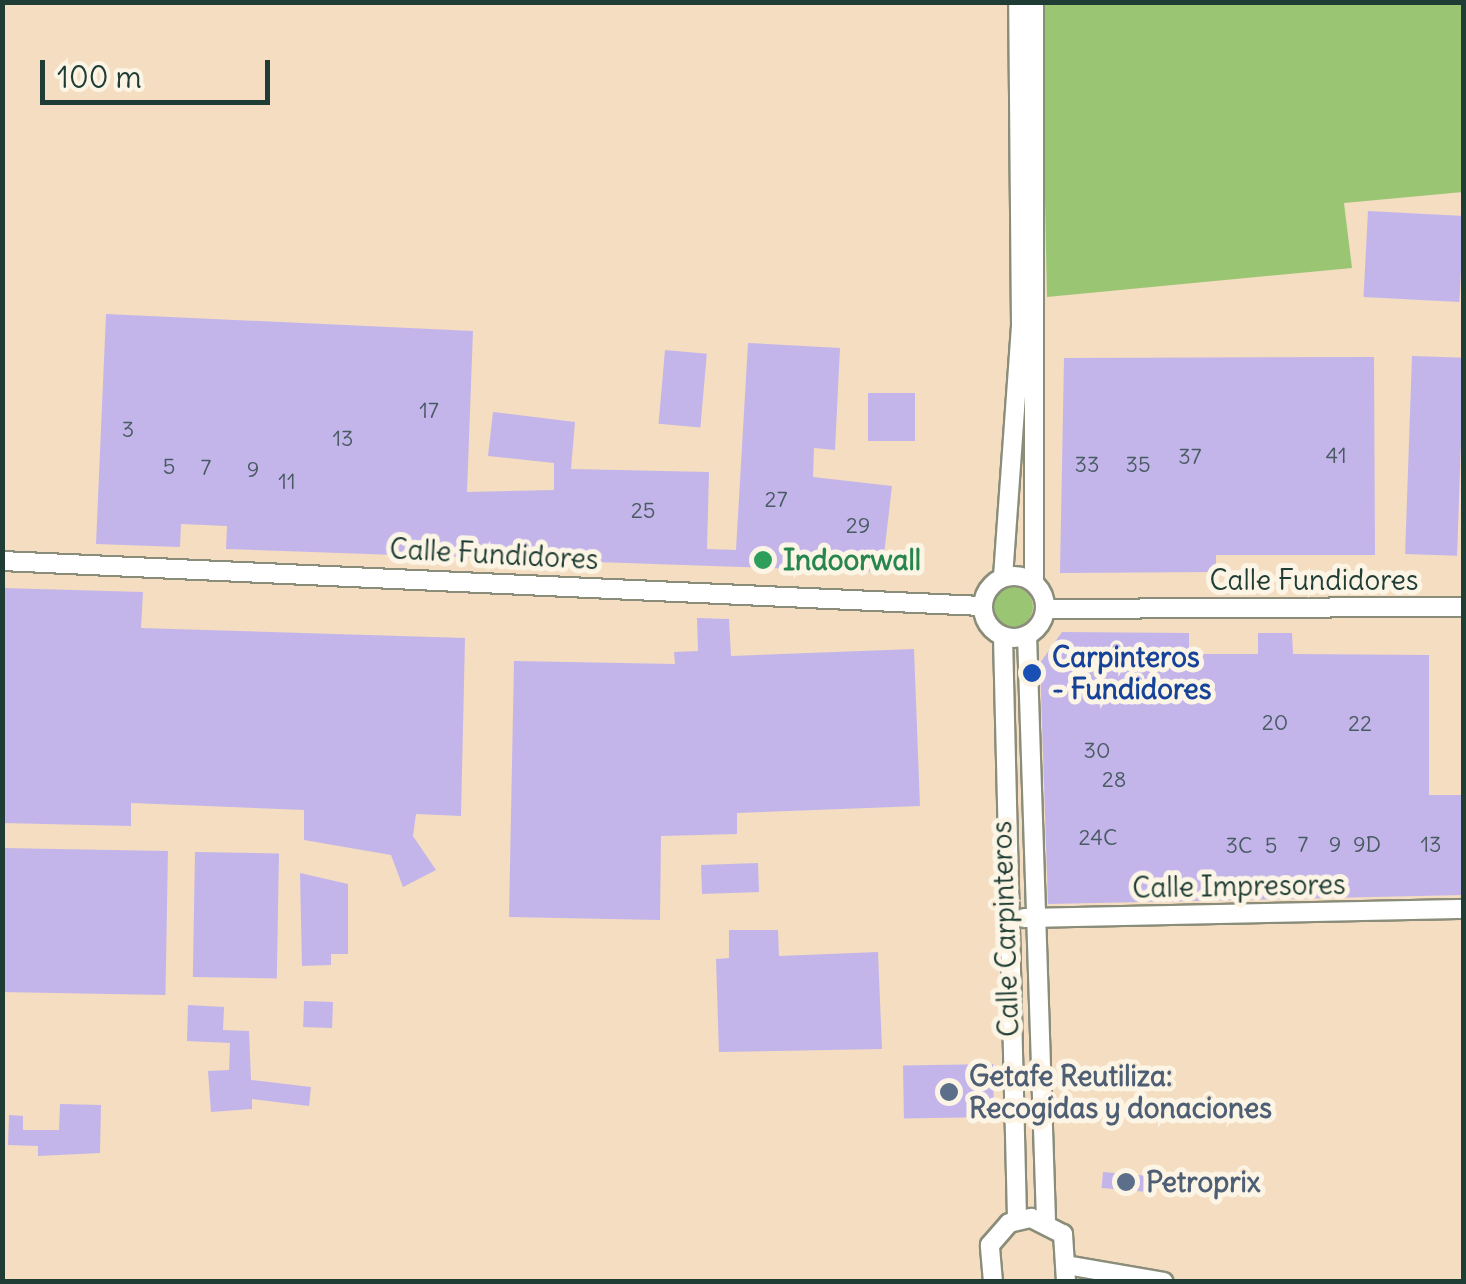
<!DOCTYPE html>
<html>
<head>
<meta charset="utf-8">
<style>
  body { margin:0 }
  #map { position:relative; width:1466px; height:1284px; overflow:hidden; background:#f4ddc1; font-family:Delius,sans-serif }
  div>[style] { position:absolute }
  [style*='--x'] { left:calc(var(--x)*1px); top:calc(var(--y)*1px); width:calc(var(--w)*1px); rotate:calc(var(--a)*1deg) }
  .green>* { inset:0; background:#9ac674 }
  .round { border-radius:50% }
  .building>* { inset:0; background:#c3b5ea; transform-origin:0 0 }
  .roads { filter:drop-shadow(2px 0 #8a8d7a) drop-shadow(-2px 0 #8a8d7a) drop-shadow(0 2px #8a8d7a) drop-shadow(0 -2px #8a8d7a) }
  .minor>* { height:18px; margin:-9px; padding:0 9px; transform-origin:9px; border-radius:9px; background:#fff }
  .minor>.ring { margin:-9px; padding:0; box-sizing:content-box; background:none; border:18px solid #fff; border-radius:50% }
  .dots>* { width:28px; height:28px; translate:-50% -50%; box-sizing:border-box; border:5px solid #fcf5e5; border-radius:50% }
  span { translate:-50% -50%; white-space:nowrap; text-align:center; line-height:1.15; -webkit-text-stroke:10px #fcf5e5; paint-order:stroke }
  .number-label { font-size:22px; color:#485b62 }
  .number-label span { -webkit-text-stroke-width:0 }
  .street-label { font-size:28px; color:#1f3d34 }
  .leisure-label { font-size:28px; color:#27864d; font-weight:700 }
  .left { translate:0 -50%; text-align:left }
  .transit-label { font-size:28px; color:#164399; font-weight:700 }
  .service-label { font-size:28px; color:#4e5e75; font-weight:700 }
  .frame { position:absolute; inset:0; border:5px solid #1f3d34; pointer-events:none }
  .scale { position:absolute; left:40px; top:60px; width:230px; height:45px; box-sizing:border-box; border:5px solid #1f3d34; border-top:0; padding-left:12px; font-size:30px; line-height:35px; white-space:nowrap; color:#1f3d34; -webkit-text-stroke:8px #fcf5e5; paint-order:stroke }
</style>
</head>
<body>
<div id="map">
  <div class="green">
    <div style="clip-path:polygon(1041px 3px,1463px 3px,1463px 192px,1344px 203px,1352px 268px,1047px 297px)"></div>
    <div class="round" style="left:993px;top:587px;width:40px;height:40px"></div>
  </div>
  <div class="building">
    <div style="left:1368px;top:211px;width:96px;height:86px;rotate:3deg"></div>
    <div style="clip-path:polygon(106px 314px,473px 331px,467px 492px,554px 490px,554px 463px,488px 456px,493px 412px,575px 422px,571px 469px,709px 472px,707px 549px,736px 550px,748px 343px,840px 348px,835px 450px,814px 448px,813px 477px,892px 486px,882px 572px,226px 549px,227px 526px,181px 524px,180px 547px,96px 544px)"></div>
    <div style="left:665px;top:350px;width:42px;height:74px;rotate:5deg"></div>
    <div style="left:1412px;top:356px;width:52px;height:198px;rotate:2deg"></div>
    <div style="clip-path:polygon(1374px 357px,1375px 555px,1216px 555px,1216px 572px,1060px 573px,1064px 358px)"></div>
    <div style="left:868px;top:393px;width:47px;height:48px"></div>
    <div style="clip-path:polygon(2px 588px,143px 592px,141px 628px,465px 638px,461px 816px,416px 814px,413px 836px,436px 870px,403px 887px,391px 855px,304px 840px,304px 810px,131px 803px,131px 826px,2px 823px)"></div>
    <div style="clip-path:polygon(697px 618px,729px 619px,731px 656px,914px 649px,920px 806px,737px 813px,737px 834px,661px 836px,660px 920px,509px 917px,514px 661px,675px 664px,674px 652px,698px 651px)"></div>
    <div style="clip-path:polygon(1062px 632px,1189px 633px,1189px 654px,1258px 654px,1258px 633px,1292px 633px,1293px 654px,1429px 655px,1429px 795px,1464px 795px,1464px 895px,1048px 904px,1040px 663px)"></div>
    <div style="left:2px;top:848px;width:166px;height:144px;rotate:1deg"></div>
    <div style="left:195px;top:852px;width:84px;height:125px;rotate:1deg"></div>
    <div style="left:758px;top:863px;width:29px;height:57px;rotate:88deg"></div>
    <div style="clip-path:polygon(300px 873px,348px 884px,348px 954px,331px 954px,331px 965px,302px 966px)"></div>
    <div style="clip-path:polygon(729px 930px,778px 930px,779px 956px,878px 952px,882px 1049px,719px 1052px,716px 959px,729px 958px)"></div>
    <div style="left:304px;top:1001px;width:29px;height:26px;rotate:2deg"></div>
    <div style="clip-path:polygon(188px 1005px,224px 1007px,223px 1030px,249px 1031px,251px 1080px,311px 1087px,309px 1106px,252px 1099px,252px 1109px,211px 1112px,208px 1071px,229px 1070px,230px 1043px,187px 1041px)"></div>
    <div style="left:993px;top:1064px;width:53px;height:90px;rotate:89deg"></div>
    <div style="clip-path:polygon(60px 1104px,101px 1105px,100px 1153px,38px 1156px,38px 1146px,8px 1145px,9px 1115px,23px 1116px,23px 1130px,59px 1130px)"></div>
    <div style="left:1103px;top:1172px;width:47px;height:16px;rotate:5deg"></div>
  </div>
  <div class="roads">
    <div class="minor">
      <div style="--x:2;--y:561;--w:982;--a:2.63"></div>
      <div class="ring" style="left:983px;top:576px;width:44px;height:44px"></div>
      <div style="--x:1003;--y:577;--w:252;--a:-85.9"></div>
      <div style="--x:1021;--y:326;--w:324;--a:-90.5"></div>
      <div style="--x:1034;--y:582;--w:580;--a:-90"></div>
      <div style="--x:1045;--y:609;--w:419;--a:-0.3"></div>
      <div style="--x:1027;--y:635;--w:586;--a:88.14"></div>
      <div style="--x:1003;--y:637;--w:583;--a:88.62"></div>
      <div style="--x:1024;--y:918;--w:440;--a:-1.2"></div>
      <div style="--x:1072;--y:1266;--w:93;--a:9.9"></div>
      <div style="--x:993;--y:1282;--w:37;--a:-95"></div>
      <div style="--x:990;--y:1245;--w:29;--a:-49"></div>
      <div style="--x:1009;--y:1223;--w:23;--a:-13"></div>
      <div style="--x:1031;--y:1218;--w:36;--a:27"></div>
      <div style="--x:1063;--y:1234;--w:48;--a:86.4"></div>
    </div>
  </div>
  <div class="dots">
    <div style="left:763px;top:560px;background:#2e9e5b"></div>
    <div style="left:1032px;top:673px;background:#1a4fb4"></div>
    <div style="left:949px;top:1092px;background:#5c6f8a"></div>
    <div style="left:1126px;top:1182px;background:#5c6f8a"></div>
  </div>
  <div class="number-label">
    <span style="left:429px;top:411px">17</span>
    <span style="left:128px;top:430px">3</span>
    <span style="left:343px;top:439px">13</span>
    <span style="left:1336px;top:456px">41</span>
    <span style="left:1190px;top:457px">37</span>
    <span style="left:1087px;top:465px">33</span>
    <span style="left:1138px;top:465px">35</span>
    <span style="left:169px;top:467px">5</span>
    <span style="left:206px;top:468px">7</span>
    <span style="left:253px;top:470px">9</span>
    <span style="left:287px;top:482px">11</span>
    <span style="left:776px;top:500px">27</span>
    <span style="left:643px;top:511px">25</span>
    <span style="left:858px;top:526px">29</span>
    <span style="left:1275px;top:723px">20</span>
    <span style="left:1360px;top:724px">22</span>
    <span style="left:1097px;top:751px">30</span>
    <span style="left:1114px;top:780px">28</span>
    <span style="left:1098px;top:838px">24C</span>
    <span style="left:1303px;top:845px">7</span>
    <span style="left:1335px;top:845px">9</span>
    <span style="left:1367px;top:845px">9D</span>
    <span style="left:1431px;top:845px">13</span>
    <span style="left:1239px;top:846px">3C</span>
    <span style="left:1271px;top:846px">5</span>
  </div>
  <div class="street-label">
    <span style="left:494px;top:554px;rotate:3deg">Calle Fundidores</span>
    <span style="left:1314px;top:580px">Calle Fundidores</span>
    <span style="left:1239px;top:886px;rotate:-1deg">Calle Impresores</span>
    <span style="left:1005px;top:929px;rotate:-92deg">Calle Carpinteros</span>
  </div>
  <div class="leisure-label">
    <span class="left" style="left:783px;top:560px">Indoorwall</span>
  </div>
  <div class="transit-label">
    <span class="left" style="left:1052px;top:673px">Carpinteros<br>- Fundidores</span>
  </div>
  <div class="service-label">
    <span class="left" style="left:969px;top:1092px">Getafe Reutiliza:<br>Recogidas y donaciones</span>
    <span class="left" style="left:1146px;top:1182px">Petroprix</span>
  </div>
  <div class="frame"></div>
  <div class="scale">100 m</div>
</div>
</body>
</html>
